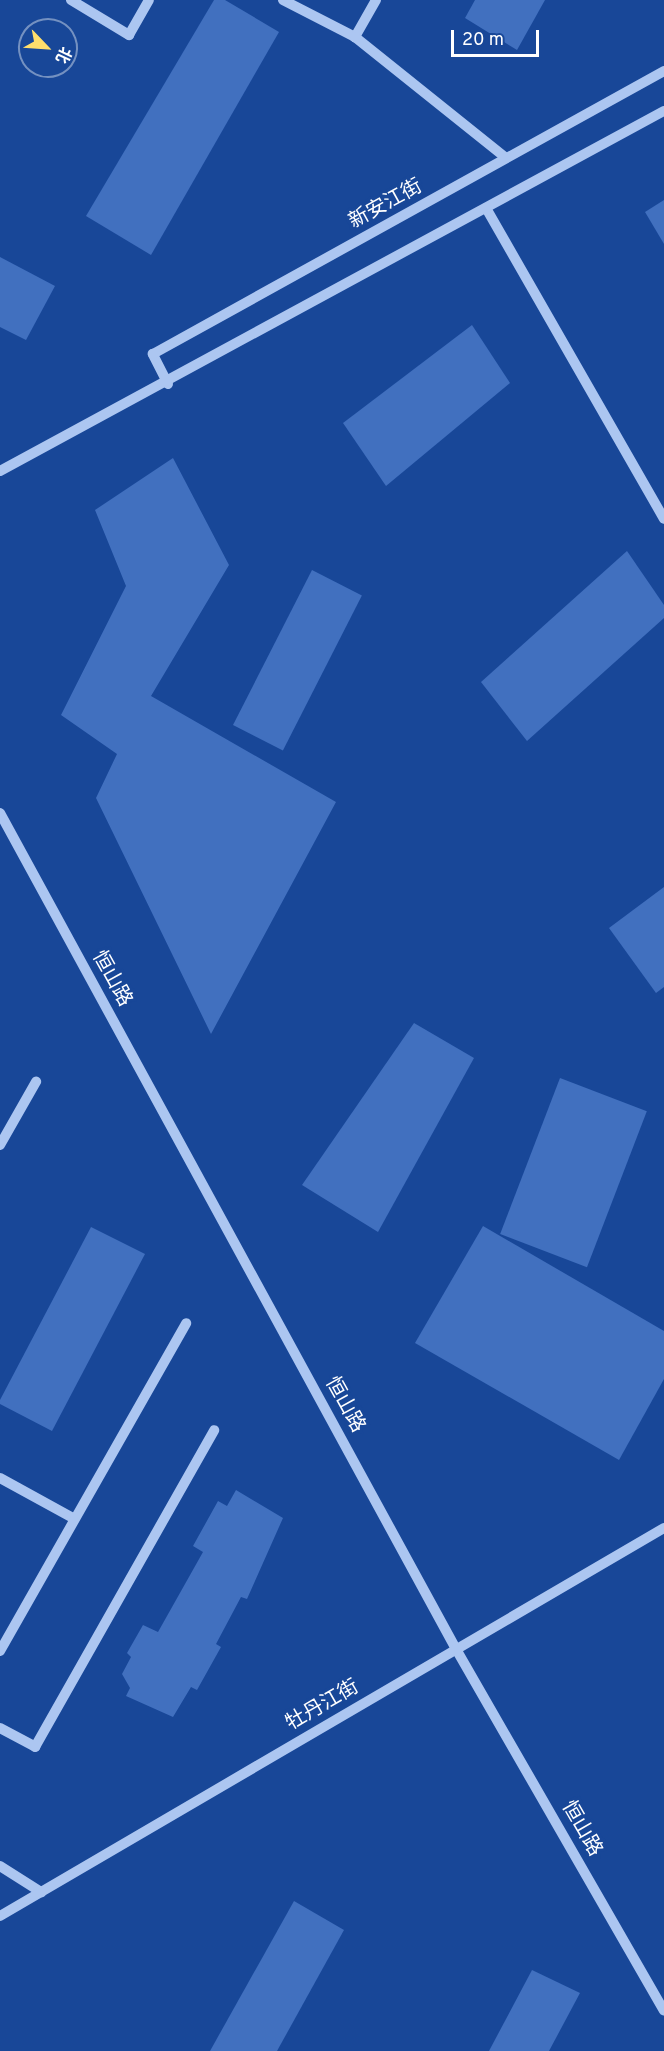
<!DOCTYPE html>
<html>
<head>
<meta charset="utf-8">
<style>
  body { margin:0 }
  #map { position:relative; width:664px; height:2051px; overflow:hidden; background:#184798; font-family:Overpass,"Noto Sans SC",sans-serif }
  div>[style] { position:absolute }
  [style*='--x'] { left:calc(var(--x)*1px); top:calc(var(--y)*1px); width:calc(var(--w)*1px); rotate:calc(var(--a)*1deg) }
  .building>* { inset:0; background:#4170bf; transform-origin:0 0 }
  .minor>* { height:10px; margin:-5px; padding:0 5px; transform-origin:5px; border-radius:5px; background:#acc6f1 }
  span { translate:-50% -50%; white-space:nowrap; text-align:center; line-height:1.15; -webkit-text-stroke:6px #184798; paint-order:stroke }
  .street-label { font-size:20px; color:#fff }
  .north { position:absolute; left:18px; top:18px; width:60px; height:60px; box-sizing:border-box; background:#184798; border:2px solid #7491c1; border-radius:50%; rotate:115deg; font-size:16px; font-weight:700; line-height:24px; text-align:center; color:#fff }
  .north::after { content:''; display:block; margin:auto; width:21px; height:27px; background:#ffde6c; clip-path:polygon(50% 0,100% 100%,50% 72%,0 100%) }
  .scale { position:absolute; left:451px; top:30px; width:88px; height:27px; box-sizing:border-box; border:3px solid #fff; border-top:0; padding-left:8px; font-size:18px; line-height:21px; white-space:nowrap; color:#fff; -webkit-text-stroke:4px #184798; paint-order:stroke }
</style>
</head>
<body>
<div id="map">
  <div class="building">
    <div style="clip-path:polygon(214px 0,225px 0,279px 32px,151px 255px,86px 216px)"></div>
    <div style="clip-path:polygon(475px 0,545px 0,517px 50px,465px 18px)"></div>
    <div style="clip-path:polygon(664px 200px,664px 244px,645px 212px)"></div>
    <div style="clip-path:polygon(0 257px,55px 286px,26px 340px,0 327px)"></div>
    <div style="clip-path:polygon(472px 325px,510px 383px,386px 486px,343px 423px)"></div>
    <div style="clip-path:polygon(173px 458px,229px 565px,151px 696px,336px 802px,211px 1034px,96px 798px,117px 754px,61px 715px,126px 586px,95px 510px)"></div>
    <div style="clip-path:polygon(627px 551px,664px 605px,664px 618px,527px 741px,481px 682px)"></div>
    <div style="left:312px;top:570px;width:56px;height:174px;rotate:27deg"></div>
    <div style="clip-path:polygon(664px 887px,664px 987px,656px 993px,609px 928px)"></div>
    <div style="clip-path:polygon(414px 1023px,474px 1058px,378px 1232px,302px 1185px)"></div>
    <div style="left:560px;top:1078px;width:93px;height:167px;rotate:21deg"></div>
    <div style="clip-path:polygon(483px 1226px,664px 1331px,664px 1379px,619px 1460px,415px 1343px)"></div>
    <div style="clip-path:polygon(91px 1227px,145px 1254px,52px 1431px,0 1404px,0 1400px)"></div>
    <div style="clip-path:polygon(236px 1490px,283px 1518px,247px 1599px,241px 1597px,216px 1644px,221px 1647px,197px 1690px,191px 1687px,173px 1717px,126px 1696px,130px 1688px,122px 1674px,131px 1657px,127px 1653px,143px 1625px,158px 1632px,203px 1552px,193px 1546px,218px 1501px,227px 1506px)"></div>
    <div style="clip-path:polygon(294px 1901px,344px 1930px,277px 2051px,210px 2051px)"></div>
    <div style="clip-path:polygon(532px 1970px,580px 1993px,549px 2051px,489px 2051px)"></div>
  </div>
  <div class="minor">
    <div style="--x:71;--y:0;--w:68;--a:31.1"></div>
    <div style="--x:129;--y:35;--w:40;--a:-60.3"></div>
    <div style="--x:283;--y:0;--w:81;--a:27.2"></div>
    <div style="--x:376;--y:0;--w:43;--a:119.6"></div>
    <div style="--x:355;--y:37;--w:193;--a:38.7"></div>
    <div style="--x:486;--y:208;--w:358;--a:60.2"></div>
    <div style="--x:168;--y:384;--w:34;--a:-117"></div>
    <div style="--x:153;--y:354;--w:584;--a:-28.98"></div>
    <div style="--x:0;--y:471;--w:755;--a:-28.47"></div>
    <div style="--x:0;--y:813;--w:952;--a:61.39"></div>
    <div style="--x:456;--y:1649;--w:417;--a:60.1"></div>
    <div style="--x:0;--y:1145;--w:73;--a:-60.3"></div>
    <div style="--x:0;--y:1478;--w:85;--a:28.7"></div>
    <div style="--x:0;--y:1651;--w:377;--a:-60.4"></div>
    <div style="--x:0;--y:1728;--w:40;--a:28"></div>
    <div style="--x:35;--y:1747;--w:364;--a:-60.5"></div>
    <div style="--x:0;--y:1866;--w:49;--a:32.4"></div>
    <div style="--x:0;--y:1916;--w:769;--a:-30.3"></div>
  </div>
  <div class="street-label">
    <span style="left:386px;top:205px;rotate:-29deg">新安江街</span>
    <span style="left:111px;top:979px;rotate:61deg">恒山路</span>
    <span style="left:344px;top:1405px;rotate:61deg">恒山路</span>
    <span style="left:323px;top:1706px;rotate:-30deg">牡丹江街</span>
    <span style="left:581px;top:1829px;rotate:60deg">恒山路</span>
  </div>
  <div class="north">北</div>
  <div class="scale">20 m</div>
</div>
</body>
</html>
